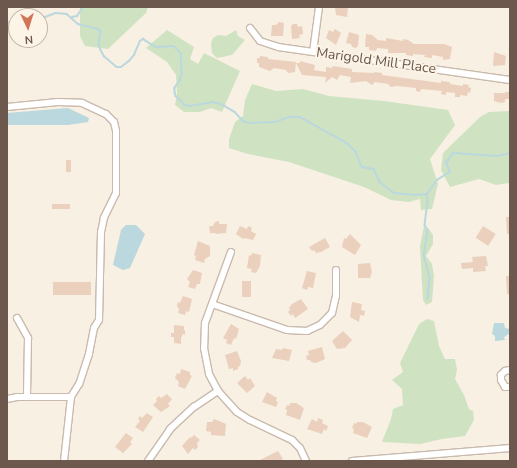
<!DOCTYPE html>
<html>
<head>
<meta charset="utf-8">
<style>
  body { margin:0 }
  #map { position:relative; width:517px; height:468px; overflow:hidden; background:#f8f0e2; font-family:"Nunito Sans",sans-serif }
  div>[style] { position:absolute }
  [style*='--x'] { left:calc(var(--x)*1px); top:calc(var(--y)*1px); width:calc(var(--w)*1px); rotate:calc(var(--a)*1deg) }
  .green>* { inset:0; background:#cfe3c3 }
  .water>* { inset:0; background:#bad8de }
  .stream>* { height:1.5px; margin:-0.75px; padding:0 0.75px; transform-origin:0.75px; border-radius:0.75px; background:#bad8de }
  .building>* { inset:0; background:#ead0bd; transform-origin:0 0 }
  .roads { filter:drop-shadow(1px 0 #c9baad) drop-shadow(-1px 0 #c9baad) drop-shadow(0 1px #c9baad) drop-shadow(0 -1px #c9baad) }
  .minor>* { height:6px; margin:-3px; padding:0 3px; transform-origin:3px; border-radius:3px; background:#fff }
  span { translate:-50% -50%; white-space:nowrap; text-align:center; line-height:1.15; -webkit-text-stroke:4px #fcf4e7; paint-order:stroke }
  .street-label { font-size:14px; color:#6c584c }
  .frame { position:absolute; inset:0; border:8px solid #6c584c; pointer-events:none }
  .north { position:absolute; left:8px; top:8px; width:40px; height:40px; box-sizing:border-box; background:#fcf4e7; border:1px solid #c2b6a9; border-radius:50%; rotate:176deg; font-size:11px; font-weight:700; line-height:16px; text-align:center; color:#6c584c }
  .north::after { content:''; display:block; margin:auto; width:14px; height:18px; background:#d27457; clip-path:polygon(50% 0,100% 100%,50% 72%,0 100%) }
</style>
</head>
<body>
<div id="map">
  <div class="green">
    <div style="clip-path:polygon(80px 7px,148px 7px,146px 13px,108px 49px,85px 46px,80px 36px)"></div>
    <div style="clip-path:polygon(167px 30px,194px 47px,190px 59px,198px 64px,204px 53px,240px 71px,222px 112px,211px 108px,200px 112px,184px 112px,175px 105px,177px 94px,176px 75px,167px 62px,146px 48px)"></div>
    <div style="clip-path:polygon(236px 30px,238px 36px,245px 40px,232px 55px,217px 58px,212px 53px,211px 43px,213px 38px,218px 35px,226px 36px)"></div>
    <div style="clip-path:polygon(252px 84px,276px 91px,303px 89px,329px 96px,384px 101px,448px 110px,455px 125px,430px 159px,438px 184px,432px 209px,421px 210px,420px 199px,409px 202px,391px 200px,364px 187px,289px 162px,248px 154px,229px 148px,229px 139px,235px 122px,243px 116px,245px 100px)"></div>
    <div style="clip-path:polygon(510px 111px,510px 183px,496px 185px,479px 179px,450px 187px,441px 170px,443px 153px,480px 117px,489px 112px)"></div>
    <div style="clip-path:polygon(424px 226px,428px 228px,433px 235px,433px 244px,426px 256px,432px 264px,434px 276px,432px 302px,426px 305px,423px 300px,420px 246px)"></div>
    <div style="clip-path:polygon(427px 319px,434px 321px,439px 346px,445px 359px,455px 359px,457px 370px,455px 379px,464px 395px,469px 409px,473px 411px,474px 420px,465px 436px,442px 439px,420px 444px,382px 442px,391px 419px,393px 409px,403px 405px,402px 389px,392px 380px,403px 372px,400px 363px,419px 324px)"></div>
  </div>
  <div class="water">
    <div style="clip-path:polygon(68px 108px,89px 118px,88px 122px,68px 125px,7px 125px,7px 113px)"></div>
    <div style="clip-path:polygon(126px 225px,136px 225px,145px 234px,130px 268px,123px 270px,113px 265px,121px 230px)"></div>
    <div style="clip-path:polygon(494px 323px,504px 323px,505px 328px,510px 329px,510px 333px,504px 337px,505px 340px,495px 341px,495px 336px,492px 334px)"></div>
  </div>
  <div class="stream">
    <div style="--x:72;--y:17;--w:5;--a:-11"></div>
    <div style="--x:77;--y:16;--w:11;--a:-56"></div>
    <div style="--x:40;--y:19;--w:17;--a:-21"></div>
    <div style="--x:56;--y:13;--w:11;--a:5"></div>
    <div style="--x:67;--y:14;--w:15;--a:42"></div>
    <div style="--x:78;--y:24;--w:21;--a:14"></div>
    <div style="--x:98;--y:29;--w:4;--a:34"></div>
    <div style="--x:101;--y:31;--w:13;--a:99"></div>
    <div style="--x:99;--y:44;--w:6;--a:72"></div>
    <div style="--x:101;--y:50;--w:7;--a:63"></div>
    <div style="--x:104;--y:56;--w:17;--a:40"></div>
    <div style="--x:117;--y:67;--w:4;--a:0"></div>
    <div style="--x:121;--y:67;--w:10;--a:-37"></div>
    <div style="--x:129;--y:61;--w:8;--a:-50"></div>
    <div style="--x:134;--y:55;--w:15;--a:-67"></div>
    <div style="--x:140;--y:41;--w:4;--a:-34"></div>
    <div style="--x:143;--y:39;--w:15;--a:32"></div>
    <div style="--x:156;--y:47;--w:18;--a:-3"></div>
    <div style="--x:174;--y:46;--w:10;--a:45"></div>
    <div style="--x:181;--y:53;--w:21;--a:87"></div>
    <div style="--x:182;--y:74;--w:7;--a:106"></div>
    <div style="--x:180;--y:81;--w:9;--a:126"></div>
    <div style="--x:175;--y:88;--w:4;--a:90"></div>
    <div style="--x:175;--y:92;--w:4;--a:76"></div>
    <div style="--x:176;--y:96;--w:13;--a:45"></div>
    <div style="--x:185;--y:105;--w:5;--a:11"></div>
    <div style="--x:190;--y:106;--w:23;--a:-10"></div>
    <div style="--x:213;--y:102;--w:8;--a:14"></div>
    <div style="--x:221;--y:104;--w:16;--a:30"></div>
    <div style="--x:235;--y:112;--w:12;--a:48"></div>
    <div style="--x:243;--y:121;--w:6;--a:18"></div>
    <div style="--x:249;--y:123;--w:26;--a:-2"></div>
    <div style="--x:275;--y:122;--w:15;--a:-20"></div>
    <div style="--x:289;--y:117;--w:11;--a:0"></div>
    <div style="--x:300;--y:117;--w:54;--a:29"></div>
    <div style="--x:347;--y:143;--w:13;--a:45"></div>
    <div style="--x:356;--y:152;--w:16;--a:68"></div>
    <div style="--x:362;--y:167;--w:12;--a:9"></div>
    <div style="--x:374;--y:169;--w:14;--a:65"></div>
    <div style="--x:380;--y:182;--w:18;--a:38"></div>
    <div style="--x:394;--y:193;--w:21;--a:5"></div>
    <div style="--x:415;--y:195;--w:12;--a:-5"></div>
    <div style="--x:427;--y:194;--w:17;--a:-54"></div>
    <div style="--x:437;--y:180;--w:15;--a:-32"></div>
    <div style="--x:450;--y:172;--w:10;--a:-114"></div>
    <div style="--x:446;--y:163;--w:12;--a:-55"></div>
    <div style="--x:453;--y:153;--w:44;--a:3.9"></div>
    <div style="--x:497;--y:156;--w:13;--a:-13"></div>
    <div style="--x:7;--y:22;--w:9;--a:13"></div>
    <div style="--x:427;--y:194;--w:7;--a:82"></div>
    <div style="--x:428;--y:201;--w:24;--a:97"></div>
    <div style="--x:425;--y:225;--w:7;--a:63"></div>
    <div style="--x:428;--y:231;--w:24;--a:99"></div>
    <div style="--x:424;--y:255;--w:23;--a:75"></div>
    <div style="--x:430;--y:277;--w:22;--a:95"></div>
  </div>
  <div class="building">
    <div style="clip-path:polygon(335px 7px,348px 7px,347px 17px,336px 15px)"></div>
    <div style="clip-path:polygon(279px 22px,284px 23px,283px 36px,271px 36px,272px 25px,276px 25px)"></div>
    <div style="clip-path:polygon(293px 24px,297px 24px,298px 27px,302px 26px,303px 34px,299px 35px,300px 38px,292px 39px,291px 26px)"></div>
    <div style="clip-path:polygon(335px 29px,341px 33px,336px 45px,326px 38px,329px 30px,333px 32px)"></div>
    <div style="clip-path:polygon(349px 32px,359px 35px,358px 46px,356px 48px,352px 47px,351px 44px,346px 43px)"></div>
    <div style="clip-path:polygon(366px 34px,372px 35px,378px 40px,386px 41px,386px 38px,403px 41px,403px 39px,408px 40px,414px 44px,444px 44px,452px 47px,450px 59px,443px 60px,443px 57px,432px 55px,432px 58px,424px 57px,425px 55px,413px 54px,413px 56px,406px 55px,406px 53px,388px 53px,388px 49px,377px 48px,376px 51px,369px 50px,369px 47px,365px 47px)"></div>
    <div style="clip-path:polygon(494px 52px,506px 56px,505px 65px,493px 66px)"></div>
    <div style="clip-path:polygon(260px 56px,268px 57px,268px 59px,296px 62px,295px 72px,288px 73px,286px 70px,274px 68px,270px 71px,262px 68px,259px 67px,259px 63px,257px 63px,257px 58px,260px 58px)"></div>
    <div style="clip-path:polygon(300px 61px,315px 65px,314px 70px,326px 72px,326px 67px,332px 68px,333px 66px,352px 69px,352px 72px,374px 73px,375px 72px,382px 73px,382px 75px,404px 78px,441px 83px,441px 81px,450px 82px,450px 84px,463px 86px,463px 84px,469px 85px,468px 87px,471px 88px,470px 93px,468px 92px,467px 96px,460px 95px,460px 97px,455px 97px,455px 93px,446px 92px,446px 95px,441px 94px,442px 91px,421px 89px,420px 92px,416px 91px,416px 88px,397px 86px,391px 87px,388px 84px,375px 82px,372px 85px,366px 81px,350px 83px,351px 77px,340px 75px,337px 80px,332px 77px,325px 83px,326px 77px,302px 75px,296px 63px,300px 63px)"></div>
    <div style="clip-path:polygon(505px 92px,510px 92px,510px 99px,505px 99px,505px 102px,501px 103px,494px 101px,494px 93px,505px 93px)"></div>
    <div style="left:66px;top:160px;width:5px;height:12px"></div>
    <div style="left:52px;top:204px;width:18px;height:5px"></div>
    <div style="clip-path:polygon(506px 217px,510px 217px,510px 234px,507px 234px)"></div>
    <div style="clip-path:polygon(219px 221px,219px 224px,227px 224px,226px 233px,216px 234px,215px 233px,210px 233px,209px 226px,213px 226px,215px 222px)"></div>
    <div style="clip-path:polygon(240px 226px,247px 229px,248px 226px,252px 228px,251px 231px,256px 234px,253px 240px,244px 238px,243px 239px,236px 234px)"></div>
    <div style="left:483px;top:226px;width:15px;height:14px;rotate:32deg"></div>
    <div style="clip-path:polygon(350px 234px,361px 245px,355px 255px,342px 247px,344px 238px,346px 239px)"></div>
    <div style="clip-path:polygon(325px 238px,330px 247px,321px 252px,316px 253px,314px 250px,312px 251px,309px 247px)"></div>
    <div style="clip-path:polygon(198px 241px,210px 246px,210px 256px,205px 259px,204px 263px,195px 260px,196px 256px,194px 255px)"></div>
    <div style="clip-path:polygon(252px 253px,261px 255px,260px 266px,256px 273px,251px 272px,252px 269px,247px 268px,249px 255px,251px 256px)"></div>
    <div style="clip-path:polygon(486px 256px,488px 266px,485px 266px,486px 271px,473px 272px,473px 268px,462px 269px,461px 263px,473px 262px,472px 257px)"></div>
    <div style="clip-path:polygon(370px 263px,372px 272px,370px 278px,358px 278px,358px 264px)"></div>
    <div style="clip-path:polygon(193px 270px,202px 273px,200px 284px,197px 284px,195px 289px,188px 287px,190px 282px,187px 279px)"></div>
    <div style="clip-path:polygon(307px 271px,316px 273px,313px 288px,308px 287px,307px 290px,302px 288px)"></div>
    <div style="clip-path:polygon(506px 276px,510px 276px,510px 294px,507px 294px)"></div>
    <div style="left:242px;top:281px;width:9px;height:16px"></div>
    <div style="left:53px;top:282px;width:38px;height:13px"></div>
    <div style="clip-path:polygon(183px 296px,192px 299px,189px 312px,186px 311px,185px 315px,178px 313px,179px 309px,177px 306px,178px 302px,180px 303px)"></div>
    <div style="clip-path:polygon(301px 299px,308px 309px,295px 318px,293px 314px,291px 316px,288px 312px,290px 310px,289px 308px,292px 304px)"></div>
    <div style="clip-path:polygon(352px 302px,362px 304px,361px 310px,365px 311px,364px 316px,360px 315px,359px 322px,350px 317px)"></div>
    <div style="clip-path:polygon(231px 324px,239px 329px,236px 339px,234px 338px,231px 345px,226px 343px,227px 340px,223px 338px)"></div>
    <div style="clip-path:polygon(174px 325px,184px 326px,184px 330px,185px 330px,185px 335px,183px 334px,181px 338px,181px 344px,174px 343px,174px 337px,171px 337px,171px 333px,174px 333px)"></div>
    <div style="clip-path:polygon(343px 331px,352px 340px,345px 348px,337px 349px,332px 341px)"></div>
    <div style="clip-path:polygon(322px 347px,325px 359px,316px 363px,311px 362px,310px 360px,307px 360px,306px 356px,309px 355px,308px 351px)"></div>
    <div style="clip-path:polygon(283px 348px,292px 350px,289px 361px,272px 358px,276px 349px,282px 350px)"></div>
    <div style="clip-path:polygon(237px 351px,241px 361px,240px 366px,238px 367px,238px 369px,233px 371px,233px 368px,229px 369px,225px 355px)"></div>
    <div style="clip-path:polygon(181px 369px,190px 372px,190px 375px,192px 376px,185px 389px,178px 386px,179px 382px,175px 378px,177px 373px,180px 374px)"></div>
    <div style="clip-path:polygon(245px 376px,248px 380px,250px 378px,255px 386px,247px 393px,237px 383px)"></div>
    <div style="clip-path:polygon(267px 392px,277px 398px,276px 401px,278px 402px,276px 407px,262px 402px)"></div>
    <div style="clip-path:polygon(167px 394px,172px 399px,168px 404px,170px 406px,161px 412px,153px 405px,157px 401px,156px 399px,159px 396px,161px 398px)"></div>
    <div style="clip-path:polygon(290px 403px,296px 403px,304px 408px,300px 420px,286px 415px,287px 410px,285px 409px,287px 405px,289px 406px)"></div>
    <div style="clip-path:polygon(147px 413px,153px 417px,143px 432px,135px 427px,140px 421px,138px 419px,140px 416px,142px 418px)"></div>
    <div style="clip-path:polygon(318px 418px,323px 420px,322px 423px,328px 426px,326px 431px,324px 429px,322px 434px,307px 429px,312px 419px,317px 422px)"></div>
    <div style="clip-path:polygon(214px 419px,226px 424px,225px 436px,211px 435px,211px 432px,206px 431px,207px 422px,212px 422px)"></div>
    <div style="clip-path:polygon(357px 422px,363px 422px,372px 427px,367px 438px,353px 433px,354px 429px,352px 428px,354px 423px,356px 424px)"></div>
    <div style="clip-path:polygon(126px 433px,133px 438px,130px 442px,132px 444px,123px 453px,115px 447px)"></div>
    <div style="clip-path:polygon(194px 435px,200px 440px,197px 443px,198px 447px,195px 450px,193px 448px,188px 454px,182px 446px,190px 437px,191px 438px)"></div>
    <div style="clip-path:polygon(278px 451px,283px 459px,279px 461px,258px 461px)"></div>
  </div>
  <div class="roads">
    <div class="minor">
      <div style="--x:250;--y:28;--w:16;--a:52"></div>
      <div style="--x:260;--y:41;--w:19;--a:18"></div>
      <div style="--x:278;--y:47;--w:234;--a:8.1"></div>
      <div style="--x:313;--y:52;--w:45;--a:-82.4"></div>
      <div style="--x:7;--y:107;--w:51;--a:-5.6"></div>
      <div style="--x:58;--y:102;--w:24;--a:2"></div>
      <div style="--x:82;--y:103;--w:26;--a:25"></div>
      <div style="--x:106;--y:114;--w:11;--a:45"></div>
      <div style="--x:114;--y:122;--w:9;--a:77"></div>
      <div style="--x:116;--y:131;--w:62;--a:90"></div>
      <div style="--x:116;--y:193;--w:28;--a:116"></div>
      <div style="--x:104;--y:218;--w:14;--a:102"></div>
      <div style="--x:101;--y:232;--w:88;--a:91.3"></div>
      <div style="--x:99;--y:320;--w:9;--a:122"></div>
      <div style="--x:94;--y:328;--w:26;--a:101"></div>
      <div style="--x:89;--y:354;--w:32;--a:108"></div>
      <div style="--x:79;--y:384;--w:15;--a:122"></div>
      <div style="--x:71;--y:397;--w:64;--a:96.2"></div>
      <div style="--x:231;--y:252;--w:76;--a:110.1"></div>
      <div style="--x:205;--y:323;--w:25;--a:92"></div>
      <div style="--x:204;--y:348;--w:26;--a:79"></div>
      <div style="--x:209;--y:374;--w:19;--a:62"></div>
      <div style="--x:218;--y:391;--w:28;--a:48"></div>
      <div style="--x:237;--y:412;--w:15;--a:32"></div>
      <div style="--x:250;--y:420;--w:47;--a:25.5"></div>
      <div style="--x:292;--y:440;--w:11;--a:45"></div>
      <div style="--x:300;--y:448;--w:14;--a:65"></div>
      <div style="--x:212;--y:304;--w:79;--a:19.1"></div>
      <div style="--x:287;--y:330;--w:20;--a:3"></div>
      <div style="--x:307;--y:331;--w:14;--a:-25"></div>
      <div style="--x:320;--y:325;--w:17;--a:-45"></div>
      <div style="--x:332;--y:313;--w:17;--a:-77"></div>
      <div style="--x:336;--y:296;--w:26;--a:-90"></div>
      <div style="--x:17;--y:318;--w:23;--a:61"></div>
      <div style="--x:28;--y:338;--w:59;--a:91"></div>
      <div style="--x:510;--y:370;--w:5;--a:169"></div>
      <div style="--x:505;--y:371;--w:6;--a:135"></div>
      <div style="--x:501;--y:375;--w:5;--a:90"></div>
      <div style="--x:501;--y:380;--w:8;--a:60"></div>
      <div style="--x:505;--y:387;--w:5;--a:0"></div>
      <div style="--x:7;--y:399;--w:10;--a:-11"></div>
      <div style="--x:17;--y:397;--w:54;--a:0"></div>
      <div style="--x:148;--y:461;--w:39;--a:-55"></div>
      <div style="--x:170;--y:429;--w:33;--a:-43"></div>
      <div style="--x:194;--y:407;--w:29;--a:-34"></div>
      <div style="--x:352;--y:461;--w:159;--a:-4.7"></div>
    </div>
  </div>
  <div class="street-label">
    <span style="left:376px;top:61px;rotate:8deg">Marigold Mill Place</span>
  </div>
  <div class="frame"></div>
  <div class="north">N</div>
</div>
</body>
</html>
